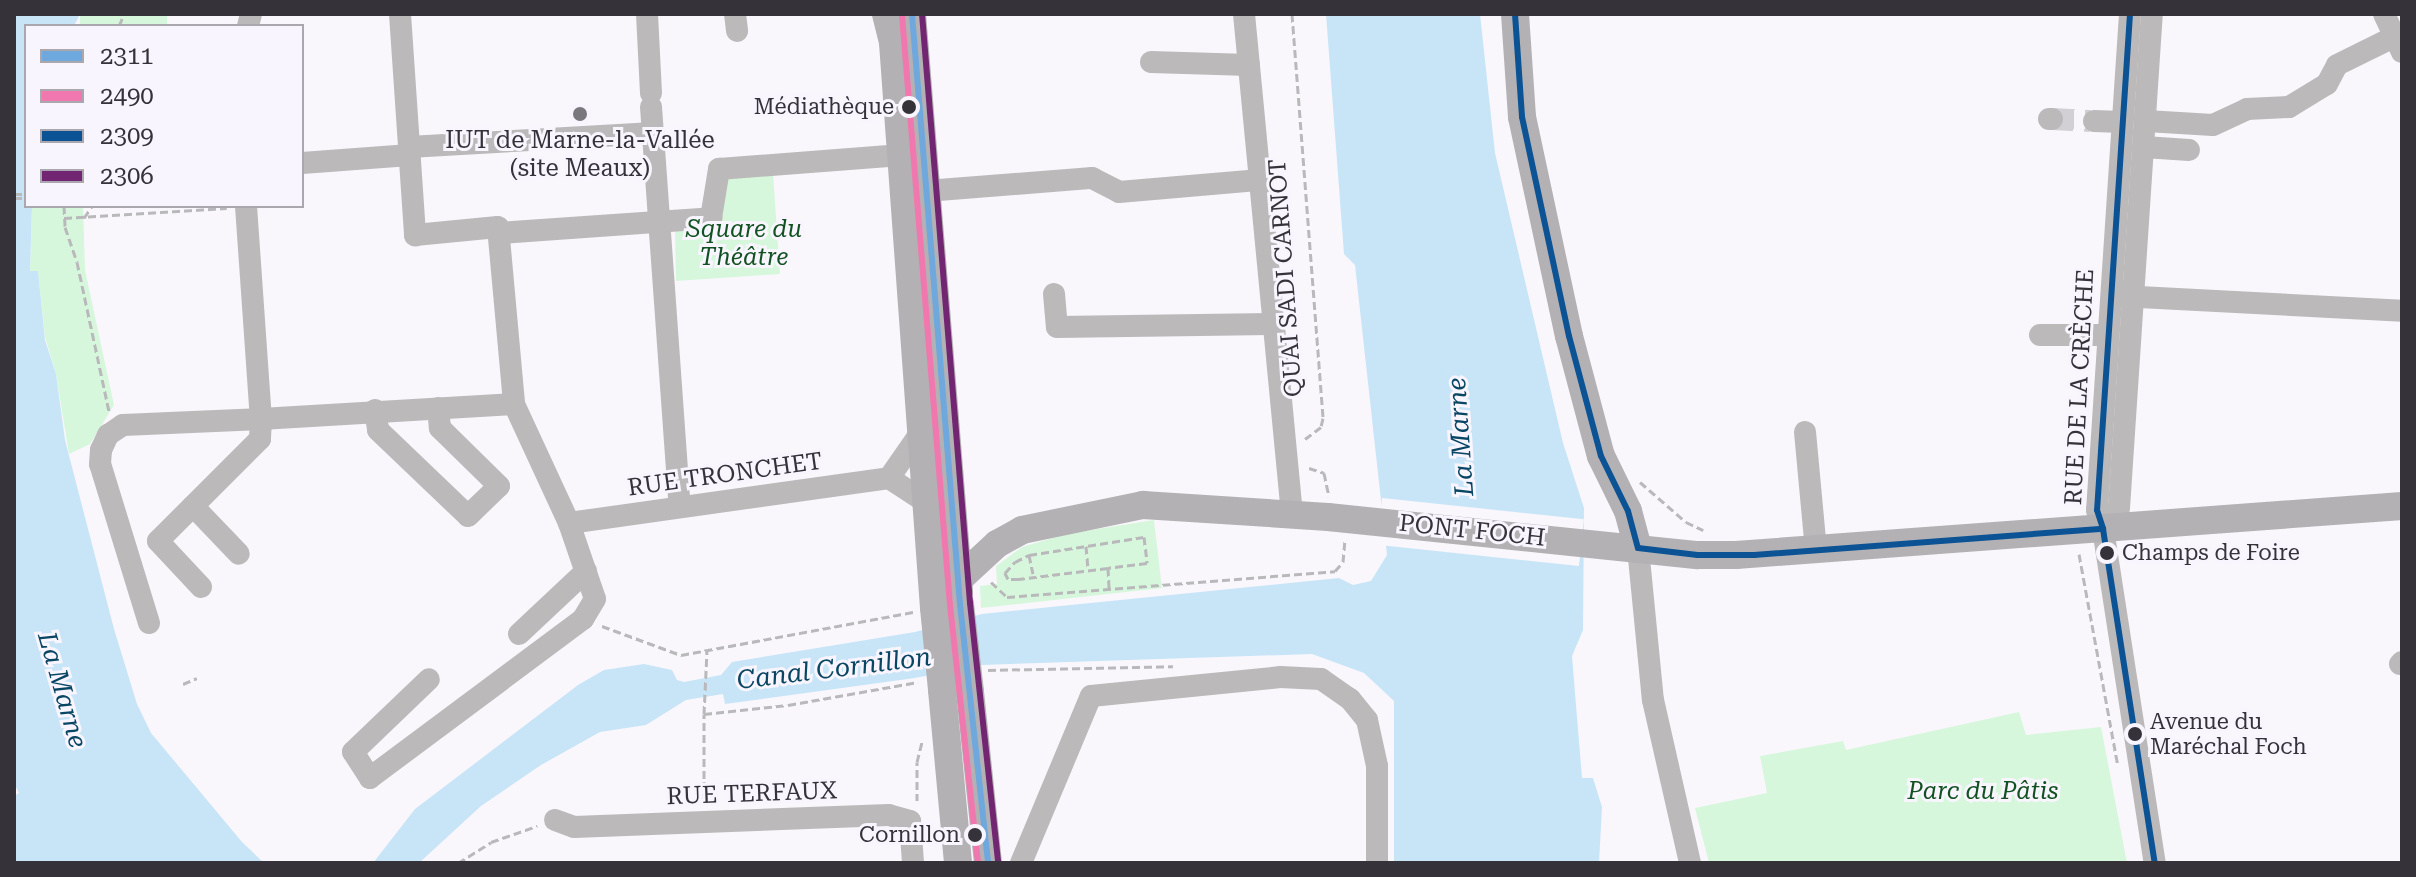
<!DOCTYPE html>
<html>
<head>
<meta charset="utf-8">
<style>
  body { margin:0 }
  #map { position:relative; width:2416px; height:877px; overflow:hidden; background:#f9f7fc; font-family:"Roboto Serif",serif }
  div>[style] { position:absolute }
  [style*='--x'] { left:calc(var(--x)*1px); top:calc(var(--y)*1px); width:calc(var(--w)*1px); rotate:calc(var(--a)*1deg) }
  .green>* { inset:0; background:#d7f7dc; transform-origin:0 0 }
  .water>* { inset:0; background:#c8e5f8 }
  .pier>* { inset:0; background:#f9f7fc; transform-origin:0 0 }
  .minor-tunnel>* { height:22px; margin-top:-11px; transform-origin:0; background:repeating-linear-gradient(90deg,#d2d0d5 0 22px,transparent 0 33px) }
  .path>* { height:3px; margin-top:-1.5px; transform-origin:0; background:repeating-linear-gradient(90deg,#b9b8bb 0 8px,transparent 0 12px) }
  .minor>* { height:22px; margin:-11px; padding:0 11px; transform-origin:11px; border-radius:11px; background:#bcb9bb }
  .major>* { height:28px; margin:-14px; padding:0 14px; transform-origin:14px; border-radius:14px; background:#b4b1b4 }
  .major-bridge>* { height:28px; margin:-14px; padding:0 14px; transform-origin:14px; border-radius:14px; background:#b4b1b4 }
  .bus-1>* { height:6px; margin:-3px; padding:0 3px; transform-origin:3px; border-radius:3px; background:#6fa8dc }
  .bus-2>* { height:6px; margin:-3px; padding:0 3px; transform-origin:3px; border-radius:3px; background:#f178ae }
  .bus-3>* { height:6px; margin:-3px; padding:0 3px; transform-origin:3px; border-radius:3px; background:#0b5394 }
  .bus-4>* { height:6px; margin:-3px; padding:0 3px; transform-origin:3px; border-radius:3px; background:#722671 }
  .dots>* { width:22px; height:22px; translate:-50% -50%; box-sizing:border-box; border:4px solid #f8f5fe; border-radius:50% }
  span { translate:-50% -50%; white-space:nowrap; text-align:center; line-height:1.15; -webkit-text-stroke:6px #f8f5fe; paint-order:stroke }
  .bus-label { font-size:22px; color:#353339 }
  .right { translate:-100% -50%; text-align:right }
  .left { translate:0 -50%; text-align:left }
  .poi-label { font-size:24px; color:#353339 }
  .park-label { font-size:24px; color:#125222; font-style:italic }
  .street-label { font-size:24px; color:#353339 }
  .water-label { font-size:26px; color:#094663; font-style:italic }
  .frame { position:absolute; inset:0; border:16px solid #353339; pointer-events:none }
  .legend { position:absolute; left:24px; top:24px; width:280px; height:184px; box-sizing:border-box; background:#f8f5fe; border:2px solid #aaa7af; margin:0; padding:10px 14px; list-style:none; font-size:24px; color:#353339 }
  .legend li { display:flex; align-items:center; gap:16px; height:40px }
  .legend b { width:40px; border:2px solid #aaa7af }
</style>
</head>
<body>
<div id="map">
  <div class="green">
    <div style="left:80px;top:14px;width:87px;height:13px"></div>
    <div style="clip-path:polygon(773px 173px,780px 274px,676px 281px,675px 230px,715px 226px,724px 177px)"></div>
    <div style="clip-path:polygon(32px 206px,83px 206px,85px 270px,114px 405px,90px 444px,69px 454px,56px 374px,45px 337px,38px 272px,30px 272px)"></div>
    <div style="clip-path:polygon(1154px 520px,1162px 588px,981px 608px,980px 586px,997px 584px,996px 566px,1022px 547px,1066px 534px)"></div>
    <div style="clip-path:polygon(2019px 712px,2026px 735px,2101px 727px,2127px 863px,1709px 863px,1695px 808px,1767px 793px,1760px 756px,1843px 741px,1846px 750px)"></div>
  </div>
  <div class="water">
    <div style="clip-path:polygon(14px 14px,80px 14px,74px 26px,26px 26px,26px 206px,32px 206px,30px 271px,38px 271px,45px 340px,56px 374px,65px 440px,114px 629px,137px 704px,151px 733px,242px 842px,264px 863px,14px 863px,14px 796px,19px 793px,14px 783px)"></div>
    <div style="clip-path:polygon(1326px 14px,1480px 14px,1495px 153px,1563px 443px,1584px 508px,1583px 630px,1572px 656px,1582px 778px,1593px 778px,1602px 807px,1599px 863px,1394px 863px,1394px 701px,1364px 673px,1312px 654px,982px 665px,915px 678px,725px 704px,723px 694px,686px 700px,646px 725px,600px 732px,541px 765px,481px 806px,419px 863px,373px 863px,415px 809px,578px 685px,604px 670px,644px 664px,672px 670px,677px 680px,684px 682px,721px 675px,732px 662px,915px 632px,982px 614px,1339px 578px,1353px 585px,1371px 581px,1387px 555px,1355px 265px,1344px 254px)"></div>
  </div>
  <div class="pier">
    <div style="left:1382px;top:498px;width:203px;height:47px;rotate:6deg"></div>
  </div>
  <div class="minor-tunnel">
    <div style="--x:2052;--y:119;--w:38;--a:3"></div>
  </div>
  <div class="path">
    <div style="--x:1292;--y:14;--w:405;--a:85.6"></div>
    <div style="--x:1323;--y:418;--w:9;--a:103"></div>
    <div style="--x:1321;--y:427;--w:20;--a:143"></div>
    <div style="--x:119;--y:26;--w:13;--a:-67"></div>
    <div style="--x:14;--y:194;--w:12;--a:0"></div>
    <div style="--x:14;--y:198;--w:12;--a:0"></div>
    <div style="--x:64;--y:206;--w:21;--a:87"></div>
    <div style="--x:65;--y:227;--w:37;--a:71"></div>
    <div style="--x:77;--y:262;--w:152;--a:77.9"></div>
    <div style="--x:64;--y:218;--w:163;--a:-3.5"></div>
    <div style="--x:84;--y:218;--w:14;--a:-56"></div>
    <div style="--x:1309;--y:468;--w:16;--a:18"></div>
    <div style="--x:1324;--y:473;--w:24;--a:78"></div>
    <div style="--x:1640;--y:482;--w:61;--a:41"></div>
    <div style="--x:1686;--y:522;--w:19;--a:25"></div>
    <div style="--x:1086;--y:546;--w:23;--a:85"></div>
    <div style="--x:2079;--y:554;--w:216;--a:79.6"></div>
    <div style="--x:1029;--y:555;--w:19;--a:78"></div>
    <div style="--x:1108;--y:568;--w:90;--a:173"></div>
    <div style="--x:1019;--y:579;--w:11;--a:180"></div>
    <div style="--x:1008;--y:579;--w:7;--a:-117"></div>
    <div style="--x:1005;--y:573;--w:15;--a:-48"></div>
    <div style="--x:1015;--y:562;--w:16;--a:-27"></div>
    <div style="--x:1029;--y:555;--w:116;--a:-8.9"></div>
    <div style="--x:1144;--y:537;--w:26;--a:83"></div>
    <div style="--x:1147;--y:563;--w:39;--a:173"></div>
    <div style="--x:1108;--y:568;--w:20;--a:87"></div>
    <div style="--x:991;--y:582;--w:22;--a:43"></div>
    <div style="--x:1007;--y:597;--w:329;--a:-4.5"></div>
    <div style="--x:1335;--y:571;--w:12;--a:-48"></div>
    <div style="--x:1343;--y:562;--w:21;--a:-85"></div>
    <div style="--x:602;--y:626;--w:84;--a:20.2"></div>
    <div style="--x:681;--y:655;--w:236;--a:-10.5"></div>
    <div style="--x:988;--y:670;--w:185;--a:-1.2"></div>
    <div style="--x:183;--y:684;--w:15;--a:-23"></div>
    <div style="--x:704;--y:714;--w:63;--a:-87.3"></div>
    <div style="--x:917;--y:801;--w:39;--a:-90"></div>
    <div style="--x:917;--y:762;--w:21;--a:-76"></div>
    <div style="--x:704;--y:802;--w:88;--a:-90"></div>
    <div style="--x:704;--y:714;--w:84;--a:-6.1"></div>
    <div style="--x:788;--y:705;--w:132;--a:-10"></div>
    <div style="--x:458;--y:863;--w:39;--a:-32"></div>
    <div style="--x:491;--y:842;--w:49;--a:-19.2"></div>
  </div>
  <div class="minor">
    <div style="--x:400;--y:14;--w:222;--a:86.1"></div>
    <div style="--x:415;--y:235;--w:83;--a:-5.5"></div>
    <div style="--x:498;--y:227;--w:178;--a:84.8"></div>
    <div style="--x:514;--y:404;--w:131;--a:65.2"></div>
    <div style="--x:569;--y:523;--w:80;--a:71.1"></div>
    <div style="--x:595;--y:599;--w:23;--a:121"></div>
    <div style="--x:583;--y:619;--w:266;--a:143.3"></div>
    <div style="--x:370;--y:778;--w:31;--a:-123"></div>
    <div style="--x:353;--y:752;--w:105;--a:-43.8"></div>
    <div style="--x:647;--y:14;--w:79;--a:87.1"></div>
    <div style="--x:735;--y:14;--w:17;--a:83"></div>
    <div style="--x:1244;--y:14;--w:502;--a:84.52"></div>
    <div style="--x:2130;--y:14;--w:497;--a:93.8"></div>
    <div style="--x:2097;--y:510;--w:20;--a:72"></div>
    <div style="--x:2103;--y:529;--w:338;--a:81.2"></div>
    <div style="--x:2384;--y:14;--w:42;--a:64.7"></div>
    <div style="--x:248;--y:26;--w:12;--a:-76"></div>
    <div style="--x:1151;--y:62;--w:98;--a:1.8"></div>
    <div style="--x:651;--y:107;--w:401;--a:85.9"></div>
    <div style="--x:2049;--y:119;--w:3;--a:0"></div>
    <div style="--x:2094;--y:121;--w:28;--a:2"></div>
    <div style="--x:2146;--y:121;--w:67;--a:3.4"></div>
    <div style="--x:2213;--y:125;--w:38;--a:-25"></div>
    <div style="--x:2247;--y:109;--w:42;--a:-2.7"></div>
    <div style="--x:2289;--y:107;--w:44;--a:-31.2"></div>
    <div style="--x:2327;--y:84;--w:21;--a:-62"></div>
    <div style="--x:2337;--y:65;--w:72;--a:-26.2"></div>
    <div style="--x:409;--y:147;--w:245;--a:-3.3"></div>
    <div style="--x:2144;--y:147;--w:45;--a:3.8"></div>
    <div style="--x:302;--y:163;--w:108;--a:-4.2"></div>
    <div style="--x:926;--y:191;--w:167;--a:-4.5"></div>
    <div style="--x:1092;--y:178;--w:30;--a:27"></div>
    <div style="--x:1119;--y:192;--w:142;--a:-4.9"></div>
    <div style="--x:246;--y:206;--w:214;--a:86"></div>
    <div style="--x:261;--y:419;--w:253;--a:-3.4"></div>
    <div style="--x:499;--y:233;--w:213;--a:-4"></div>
    <div style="--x:711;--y:218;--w:50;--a:-80.7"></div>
    <div style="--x:719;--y:169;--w:183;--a:-4.4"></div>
    <div style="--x:1054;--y:294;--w:33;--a:85"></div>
    <div style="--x:1057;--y:327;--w:214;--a:-0.8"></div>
    <div style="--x:2120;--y:296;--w:282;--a:3"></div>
    <div style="--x:2040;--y:335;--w:68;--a:0"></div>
    <div style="--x:375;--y:410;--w:20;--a:81"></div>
    <div style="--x:378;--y:430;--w:124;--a:43.7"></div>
    <div style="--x:468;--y:516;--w:43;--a:-44.1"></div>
    <div style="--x:499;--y:486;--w:83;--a:-135.5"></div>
    <div style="--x:440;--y:428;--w:20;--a:-96"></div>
    <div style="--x:1805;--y:432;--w:119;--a:84.7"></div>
    <div style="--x:889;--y:478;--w:45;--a:33.3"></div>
    <div style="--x:927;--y:503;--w:9;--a:63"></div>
    <div style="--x:889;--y:478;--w:56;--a:-55.2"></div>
    <div style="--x:193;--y:506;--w:66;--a:46.2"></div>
    <div style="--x:569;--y:523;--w:323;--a:-8"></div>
    <div style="--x:2103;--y:529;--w:26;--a:-53"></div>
    <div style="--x:2119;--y:508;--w:495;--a:-86.2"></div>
    <div style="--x:1638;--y:548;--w:153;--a:84.4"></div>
    <div style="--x:1653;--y:700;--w:167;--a:77.2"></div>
    <div style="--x:149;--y:623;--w:166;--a:-107.1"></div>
    <div style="--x:100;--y:464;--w:14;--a:-86"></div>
    <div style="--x:101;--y:450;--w:17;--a:-65"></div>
    <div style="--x:108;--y:435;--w:18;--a:-34"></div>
    <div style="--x:123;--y:425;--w:138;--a:-2.5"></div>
    <div style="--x:261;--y:419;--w:20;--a:93"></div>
    <div style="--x:260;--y:439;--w:144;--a:135"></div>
    <div style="--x:158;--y:541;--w:63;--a:46.9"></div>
    <div style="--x:519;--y:634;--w:92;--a:-43.2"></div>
    <div style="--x:2400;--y:664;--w:3;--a:-45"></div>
    <div style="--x:555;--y:820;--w:20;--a:20"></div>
    <div style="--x:574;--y:827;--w:315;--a:-2.2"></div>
    <div style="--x:889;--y:815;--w:22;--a:16"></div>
    <div style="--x:910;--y:821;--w:42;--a:85.9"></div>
    <div style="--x:1021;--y:863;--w:181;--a:-67.3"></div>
    <div style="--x:1091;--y:696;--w:190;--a:-5.7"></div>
    <div style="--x:1280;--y:677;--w:41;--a:2.8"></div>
    <div style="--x:1321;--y:679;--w:35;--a:35"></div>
    <div style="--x:1350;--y:699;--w:27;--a:51"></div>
    <div style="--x:1367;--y:720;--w:47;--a:77.7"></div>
    <div style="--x:1377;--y:766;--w:97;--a:90"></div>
  </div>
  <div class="major">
    <div style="--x:886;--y:14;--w:30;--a:76"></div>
    <div style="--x:893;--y:43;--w:566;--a:85.85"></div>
    <div style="--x:912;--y:14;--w:579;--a:85.34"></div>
    <div style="--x:1515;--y:14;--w:103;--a:86.1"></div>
    <div style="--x:1522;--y:117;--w:224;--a:77.9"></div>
    <div style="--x:1569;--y:336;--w:124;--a:75.1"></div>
    <div style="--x:1601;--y:456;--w:61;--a:63.9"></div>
    <div style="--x:1628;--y:511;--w:38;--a:75"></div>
    <div style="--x:958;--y:580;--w:53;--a:-42.7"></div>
    <div style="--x:997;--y:544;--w:29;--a:-29"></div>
    <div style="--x:1022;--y:530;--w:124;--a:-11.7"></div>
    <div style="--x:1143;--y:505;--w:185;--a:3.7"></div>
    <div style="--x:1328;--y:517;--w:372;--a:5.9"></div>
    <div style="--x:1698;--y:555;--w:38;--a:0"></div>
    <div style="--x:1736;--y:555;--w:668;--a:-4.21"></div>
    <div style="--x:942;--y:690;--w:174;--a:84.7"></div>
    <div style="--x:970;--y:692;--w:172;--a:84"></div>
  </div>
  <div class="major-bridge">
    <div style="--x:960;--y:604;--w:89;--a:83.5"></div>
    <div style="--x:934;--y:608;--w:82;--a:84.4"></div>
  </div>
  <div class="bus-1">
    <div style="--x:912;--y:14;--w:592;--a:85.35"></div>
    <div style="--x:960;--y:604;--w:261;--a:83.8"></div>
  </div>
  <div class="bus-2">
    <div style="--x:902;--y:15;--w:592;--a:85.35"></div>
    <div style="--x:950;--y:605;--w:260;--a:83.8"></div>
  </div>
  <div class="bus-3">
    <div style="--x:1515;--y:14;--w:103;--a:86.1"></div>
    <div style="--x:1522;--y:117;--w:224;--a:77.9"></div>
    <div style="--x:1569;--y:336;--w:124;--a:75.1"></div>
    <div style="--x:1601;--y:456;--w:61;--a:63.9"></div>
    <div style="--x:1628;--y:511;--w:38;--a:75"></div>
    <div style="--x:1638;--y:548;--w:60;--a:6.7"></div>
    <div style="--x:1698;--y:555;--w:56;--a:0"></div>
    <div style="--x:1754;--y:555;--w:350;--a:-4.3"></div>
    <div style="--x:2130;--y:14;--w:497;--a:93.8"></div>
    <div style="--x:2097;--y:510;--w:20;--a:72"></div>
    <div style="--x:2103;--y:529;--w:338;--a:81.2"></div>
  </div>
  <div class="bus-4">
    <div style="--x:922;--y:14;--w:591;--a:85.34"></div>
    <div style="--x:970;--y:603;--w:261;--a:83.8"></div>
  </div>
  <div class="dots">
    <div style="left:909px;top:107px;background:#353339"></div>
    <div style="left:580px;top:114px;background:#7a787d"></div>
    <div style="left:2107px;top:553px;background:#353339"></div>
    <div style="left:2135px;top:734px;background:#353339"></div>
    <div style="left:975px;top:835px;background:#353339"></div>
  </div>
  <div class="bus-label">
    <span class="right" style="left:894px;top:107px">Médiathèque</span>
    <span class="left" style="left:2122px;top:553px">Champs de Foire</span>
    <span class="left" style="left:2150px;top:734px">Avenue du<br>Maréchal Foch</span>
    <span class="right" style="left:960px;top:835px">Cornillon</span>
  </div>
  <div class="poi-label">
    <span style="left:580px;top:155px">IUT de Marne-la-Vallée<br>(site Meaux)</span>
  </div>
  <div class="park-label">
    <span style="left:744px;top:244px">Square du<br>Théâtre</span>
    <span style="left:1983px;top:792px">Parc du Pâtis</span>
  </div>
  <div class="street-label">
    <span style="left:1286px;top:278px;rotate:-94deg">QUAI SADI CARNOT</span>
    <span style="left:2080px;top:387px;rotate:-87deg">RUE DE LA CRÈCHE</span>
    <span style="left:725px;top:475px;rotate:-8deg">RUE TRONCHET</span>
    <span style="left:1472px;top:531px;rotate:6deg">PONT FOCH</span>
    <span style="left:752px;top:794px;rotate:-2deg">RUE TERFAUX</span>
  </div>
  <div class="water-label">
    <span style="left:1461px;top:437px;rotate:-94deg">La Marne</span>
    <span style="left:834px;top:669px;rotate:-7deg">Canal Cornillon</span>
    <span style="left:62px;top:690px;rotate:74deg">La Marne</span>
  </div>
  <div class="frame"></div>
  <ul class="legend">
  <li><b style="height:10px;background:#6fa8dc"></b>2311</li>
  <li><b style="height:10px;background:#f178ae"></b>2490</li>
  <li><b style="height:10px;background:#0b5394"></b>2309</li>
  <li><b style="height:10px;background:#722671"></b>2306</li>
  </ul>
</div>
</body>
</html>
